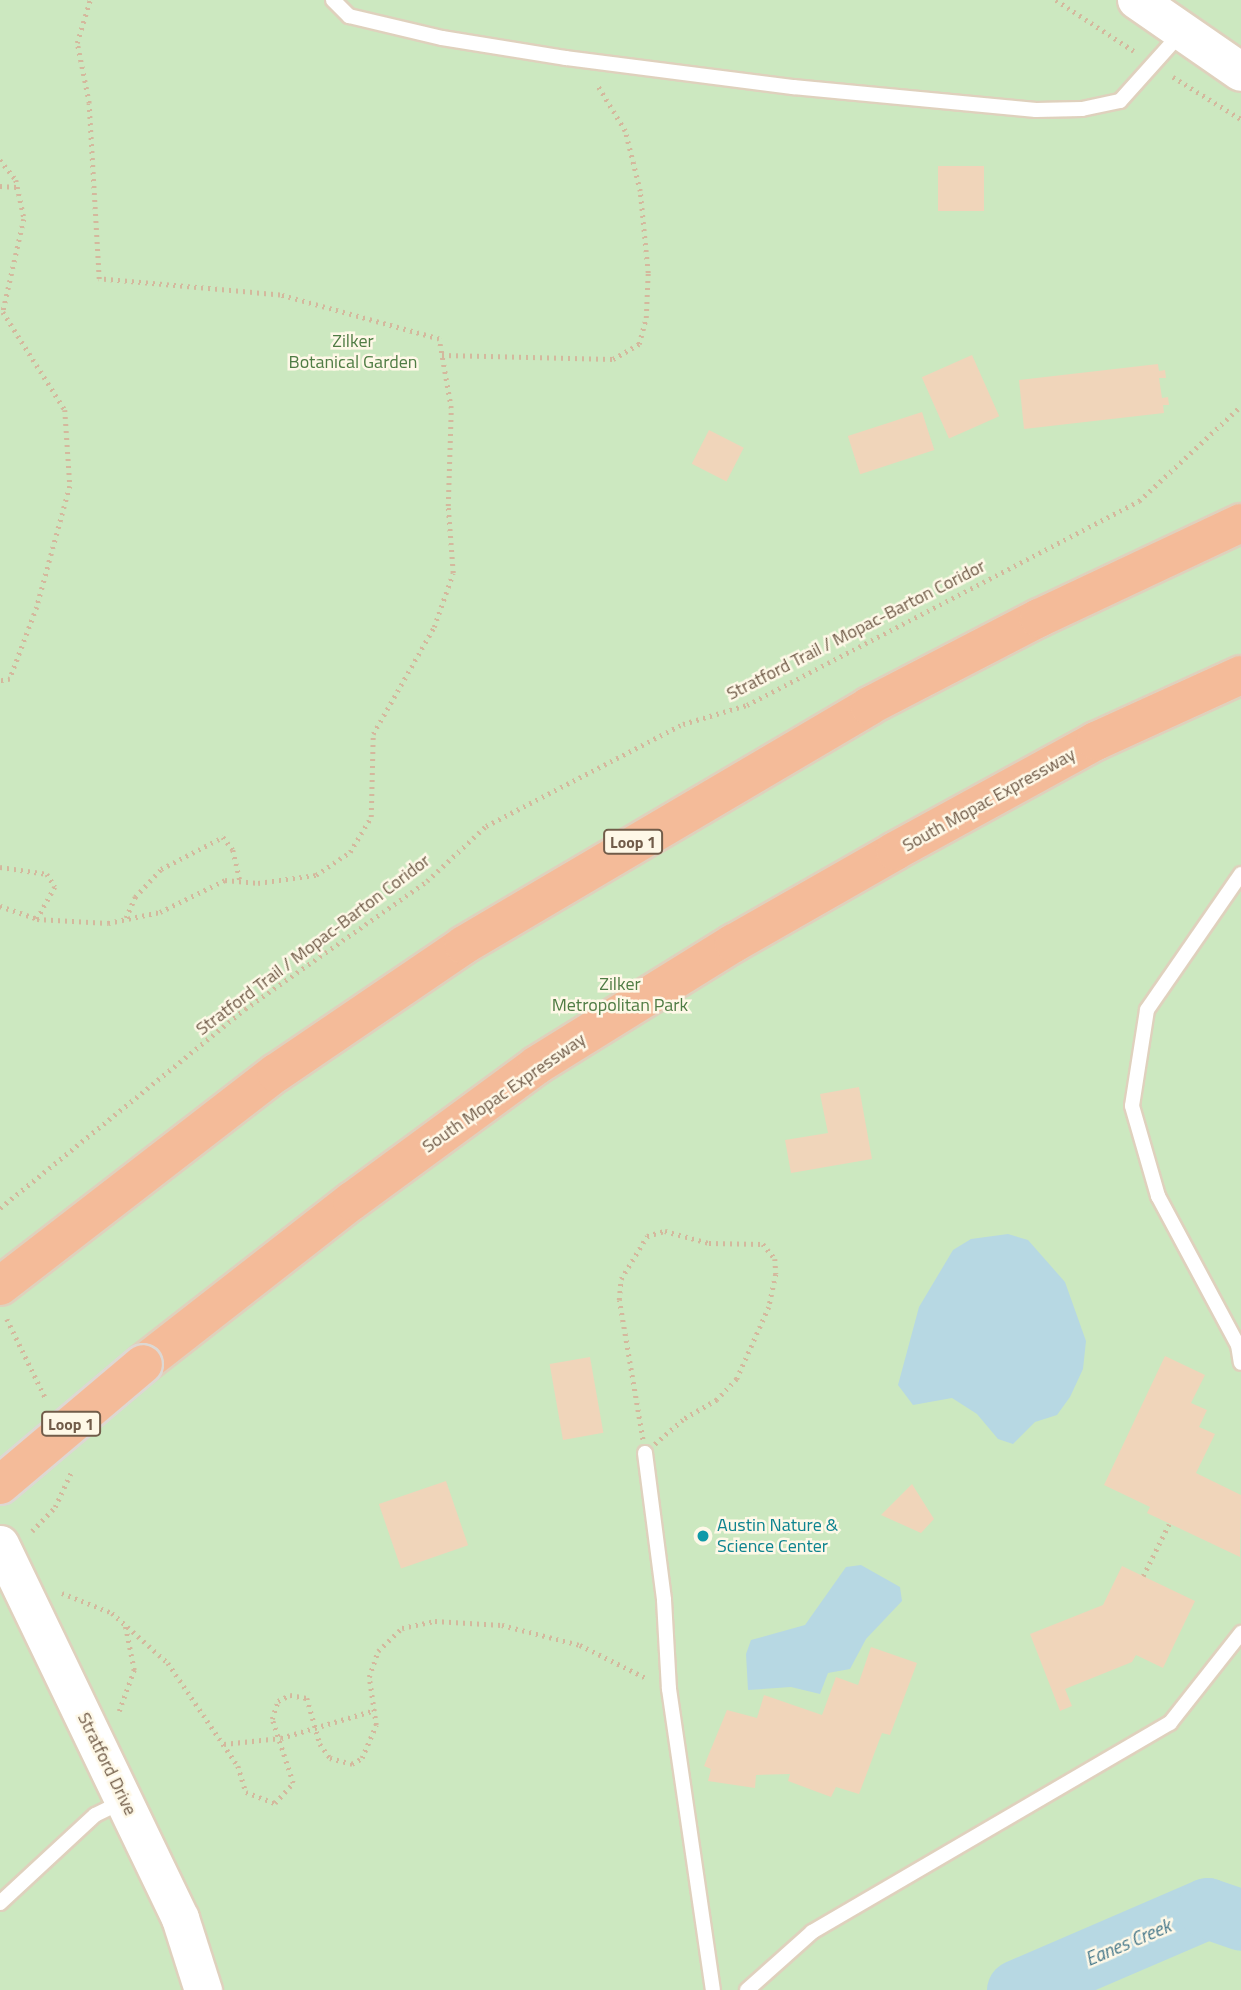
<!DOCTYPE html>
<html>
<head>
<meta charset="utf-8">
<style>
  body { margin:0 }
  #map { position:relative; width:1241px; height:1990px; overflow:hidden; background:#fbf4e1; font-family:"Titillium Web",sans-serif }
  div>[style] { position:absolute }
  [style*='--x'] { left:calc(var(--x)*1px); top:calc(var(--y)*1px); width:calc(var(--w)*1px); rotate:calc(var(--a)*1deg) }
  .green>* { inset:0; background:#cce8c0; transform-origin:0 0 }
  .water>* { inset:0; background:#b7d8e3 }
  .river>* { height:61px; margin:-30.5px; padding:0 30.5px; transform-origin:30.5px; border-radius:30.5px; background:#b7d8e3 }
  .building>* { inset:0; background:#f0d5ba; transform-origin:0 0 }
  .path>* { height:4.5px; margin-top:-2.25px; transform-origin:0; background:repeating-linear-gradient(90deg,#d4b89d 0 2px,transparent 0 7px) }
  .roads { filter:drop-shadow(2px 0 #dfd1bd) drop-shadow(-2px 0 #dfd1bd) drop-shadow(0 2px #dfd1bd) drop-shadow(0 -2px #dfd1bd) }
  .service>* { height:14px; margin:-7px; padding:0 7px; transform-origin:7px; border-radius:7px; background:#fff }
  .tertiary>* { height:37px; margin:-18.5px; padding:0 18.5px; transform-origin:18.5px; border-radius:18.5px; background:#fff }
  .secondary>* { height:38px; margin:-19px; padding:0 19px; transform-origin:19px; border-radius:19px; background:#fff }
  .motorway>* { height:38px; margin:-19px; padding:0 19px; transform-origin:19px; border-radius:19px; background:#f4bb99 }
  .bridges { filter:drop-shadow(2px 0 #ddd8d3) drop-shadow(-2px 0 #ddd8d3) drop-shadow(0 2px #ddd8d3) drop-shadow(0 -2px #ddd8d3) }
  .motorway-bridge>* { height:38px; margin:-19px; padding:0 19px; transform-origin:19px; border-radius:19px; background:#f4bb99 }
  .dots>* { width:19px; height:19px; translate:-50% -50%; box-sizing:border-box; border:4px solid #fef8e7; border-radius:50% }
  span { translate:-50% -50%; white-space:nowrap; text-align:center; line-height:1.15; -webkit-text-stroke:5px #fef8e7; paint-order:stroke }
  .shield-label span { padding:2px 5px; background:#fef8e7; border:2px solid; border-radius:5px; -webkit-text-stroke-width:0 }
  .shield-label { font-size:16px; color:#715c49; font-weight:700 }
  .park-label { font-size:18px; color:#4f7c44 }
  .street-label { font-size:18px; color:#715c49 }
  .culture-label { font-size:18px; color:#0d838f }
  .left { translate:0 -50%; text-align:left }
  .water-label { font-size:19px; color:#47788a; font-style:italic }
</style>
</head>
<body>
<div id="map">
  <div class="green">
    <div style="left:0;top:0;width:1241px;height:1990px"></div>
  </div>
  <div class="water">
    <div style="clip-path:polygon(1008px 1234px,1028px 1240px,1065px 1282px,1086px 1341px,1083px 1369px,1070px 1397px,1057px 1415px,1035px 1422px,1013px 1444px,998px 1439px,977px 1414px,952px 1398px,913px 1405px,898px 1385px,919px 1307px,953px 1250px,971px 1239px)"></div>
    <div style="clip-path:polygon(861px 1565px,900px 1587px,902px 1601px,866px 1639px,850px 1669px,828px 1673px,820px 1694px,791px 1687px,748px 1690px,746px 1654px,751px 1640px,805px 1625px,846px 1567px)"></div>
    <div style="clip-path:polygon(1110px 1950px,1042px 1990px,990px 1990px,1026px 1976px)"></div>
  </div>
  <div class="river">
    <div style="--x:1017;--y:1990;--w:207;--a:-23.3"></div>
    <div style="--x:1207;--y:1908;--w:36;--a:19"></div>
  </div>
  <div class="building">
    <div style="left:938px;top:166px;width:46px;height:45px"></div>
    <div style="left:972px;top:355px;width:67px;height:55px;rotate:66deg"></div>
    <div style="clip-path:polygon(1158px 364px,1159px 371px,1165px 370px,1166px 378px,1159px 378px,1162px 398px,1168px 397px,1169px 405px,1163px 405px,1164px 413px,1024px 429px,1019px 380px)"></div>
    <div style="left:922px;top:412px;width:40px;height:78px;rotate:72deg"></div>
    <div style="left:709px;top:430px;width:39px;height:38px;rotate:27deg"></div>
    <div style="clip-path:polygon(859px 1087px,872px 1159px,791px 1173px,785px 1140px,828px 1133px,820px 1094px)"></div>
    <div style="clip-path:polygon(1165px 1356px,1205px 1375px,1191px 1403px,1207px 1410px,1199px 1427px,1215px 1434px,1196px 1473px,1241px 1495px,1240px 1557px,1147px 1513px,1150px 1507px,1104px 1485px)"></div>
    <div style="left:590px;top:1357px;width:77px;height:41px;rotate:80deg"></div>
    <div style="left:446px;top:1481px;width:68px;height:71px;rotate:71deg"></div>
    <div style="clip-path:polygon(912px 1484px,934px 1519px,921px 1533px,881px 1515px)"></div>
    <div style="clip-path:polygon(1122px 1566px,1195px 1601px,1163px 1668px,1136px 1655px,1132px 1662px,1065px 1689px,1072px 1706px,1060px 1711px,1030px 1634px,1103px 1605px)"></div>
    <div style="clip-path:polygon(871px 1647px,917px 1663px,890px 1735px,882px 1733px,859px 1794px,836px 1787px,831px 1797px,788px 1781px,790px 1774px,756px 1775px,755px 1788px,708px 1781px,711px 1769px,704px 1766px,727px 1710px,757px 1718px,764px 1695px,822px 1715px,836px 1677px,858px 1685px)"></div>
  </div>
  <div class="path">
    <div style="--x:1056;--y:0;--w:93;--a:33.2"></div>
    <div style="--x:1173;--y:77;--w:80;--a:31.7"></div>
    <div style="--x:0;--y:160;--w:26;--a:51"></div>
    <div style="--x:16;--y:180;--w:40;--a:78"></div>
    <div style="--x:24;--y:219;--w:95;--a:102.7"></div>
    <div style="--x:3;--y:312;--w:116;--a:57.7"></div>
    <div style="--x:65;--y:410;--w:76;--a:86.2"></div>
    <div style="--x:70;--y:486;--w:125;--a:105.3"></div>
    <div style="--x:37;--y:607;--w:77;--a:110.6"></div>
    <div style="--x:10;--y:679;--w:10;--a:169"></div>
    <div style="--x:0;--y:186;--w:17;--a:3"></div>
    <div style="--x:442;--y:355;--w:171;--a:1.3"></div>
    <div style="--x:613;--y:359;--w:30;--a:-30"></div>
    <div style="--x:639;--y:344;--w:27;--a:-75"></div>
    <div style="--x:646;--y:318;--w:45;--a:-87.5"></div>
    <div style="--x:648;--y:273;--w:82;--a:-95.6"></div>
    <div style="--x:640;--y:191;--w:62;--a:-104"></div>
    <div style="--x:625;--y:131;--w:54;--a:-121.3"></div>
    <div style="--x:0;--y:867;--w:48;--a:8.5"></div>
    <div style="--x:47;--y:874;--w:15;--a:58"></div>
    <div style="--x:55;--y:887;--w:37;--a:119"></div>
    <div style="--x:0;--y:906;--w:39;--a:19"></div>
    <div style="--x:37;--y:919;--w:71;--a:3.2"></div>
    <div style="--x:108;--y:923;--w:53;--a:-11.9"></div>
    <div style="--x:160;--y:912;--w:72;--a:-26.2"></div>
    <div style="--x:225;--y:880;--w:33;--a:5"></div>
    <div style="--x:258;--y:883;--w:59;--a:-7.9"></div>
    <div style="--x:316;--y:875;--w:41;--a:-34.1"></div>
    <div style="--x:350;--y:852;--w:41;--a:-59"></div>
    <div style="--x:371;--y:817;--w:83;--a:-88.6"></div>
    <div style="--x:373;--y:734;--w:123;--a:-60.3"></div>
    <div style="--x:434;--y:627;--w:57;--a:-70.6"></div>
    <div style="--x:453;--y:573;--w:67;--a:-94.3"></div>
    <div style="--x:448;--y:506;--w:98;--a:-88.2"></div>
    <div style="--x:451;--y:408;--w:70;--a:-99.9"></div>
    <div style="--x:439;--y:339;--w:165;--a:-164.5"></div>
    <div style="--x:280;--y:295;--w:182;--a:-174.9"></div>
    <div style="--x:99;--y:279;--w:176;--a:-93.3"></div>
    <div style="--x:89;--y:103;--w:61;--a:-101.3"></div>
    <div style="--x:77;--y:43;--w:45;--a:-73.2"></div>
    <div style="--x:126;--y:918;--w:23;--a:-67"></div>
    <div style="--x:135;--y:897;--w:38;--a:-47"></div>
    <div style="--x:161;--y:869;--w:70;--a:-27.3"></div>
    <div style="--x:223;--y:837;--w:16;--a:52"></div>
    <div style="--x:233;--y:850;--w:32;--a:77"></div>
    <div style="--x:0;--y:1208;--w:316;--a:-39.1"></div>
    <div style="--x:245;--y:1009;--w:223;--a:-35.1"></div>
    <div style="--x:427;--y:881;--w:81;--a:-43"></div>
    <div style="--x:486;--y:826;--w:222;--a:-27.4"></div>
    <div style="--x:683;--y:724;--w:67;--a:-16.5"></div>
    <div style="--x:747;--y:705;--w:442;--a:-27.5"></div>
    <div style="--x:1139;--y:501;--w:139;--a:-43"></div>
    <div style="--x:665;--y:1231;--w:46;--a:15.3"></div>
    <div style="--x:709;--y:1243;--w:54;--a:1.1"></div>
    <div style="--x:763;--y:1244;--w:19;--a:51"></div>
    <div style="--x:775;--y:1259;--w:15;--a:86"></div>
    <div style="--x:776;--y:1274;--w:34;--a:102"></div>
    <div style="--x:769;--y:1307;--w:79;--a:114"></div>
    <div style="--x:737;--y:1379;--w:29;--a:134"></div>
    <div style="--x:717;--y:1400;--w:39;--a:150"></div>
    <div style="--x:683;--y:1420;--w:50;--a:139"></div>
    <div style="--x:645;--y:1453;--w:155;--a:-99.6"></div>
    <div style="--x:619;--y:1300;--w:21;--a:-85"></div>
    <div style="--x:621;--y:1279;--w:50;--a:-58.8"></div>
    <div style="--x:647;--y:1236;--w:19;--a:-16"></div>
    <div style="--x:7;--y:1319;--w:89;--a:64"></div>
    <div style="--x:32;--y:1531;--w:33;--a:-46"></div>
    <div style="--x:55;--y:1507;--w:38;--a:-65"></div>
    <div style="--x:1143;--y:1576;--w:58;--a:-63.4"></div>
    <div style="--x:62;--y:1593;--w:54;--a:21.8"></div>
    <div style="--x:112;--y:1613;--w:75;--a:41.8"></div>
    <div style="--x:168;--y:1663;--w:125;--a:55.8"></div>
    <div style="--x:238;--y:1766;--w:27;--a:73"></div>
    <div style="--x:246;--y:1792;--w:31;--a:21"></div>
    <div style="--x:275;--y:1803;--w:27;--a:-48"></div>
    <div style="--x:293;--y:1783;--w:67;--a:-108.2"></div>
    <div style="--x:272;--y:1719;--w:19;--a:-72"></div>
    <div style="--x:278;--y:1701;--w:13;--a:-27"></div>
    <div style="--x:290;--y:1695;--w:17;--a:10"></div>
    <div style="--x:307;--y:1698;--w:48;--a:74.2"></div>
    <div style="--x:320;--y:1744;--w:17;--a:54"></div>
    <div style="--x:330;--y:1758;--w:23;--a:15"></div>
    <div style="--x:352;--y:1764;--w:12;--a:-31"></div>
    <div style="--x:362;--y:1758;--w:36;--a:-67"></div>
    <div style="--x:376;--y:1725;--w:49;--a:-98.3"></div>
    <div style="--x:369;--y:1677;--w:28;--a:-71"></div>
    <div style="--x:378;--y:1651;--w:33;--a:-44"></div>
    <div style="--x:402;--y:1628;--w:34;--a:-12"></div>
    <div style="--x:435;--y:1621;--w:67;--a:3.4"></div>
    <div style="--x:502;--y:1625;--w:81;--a:14.4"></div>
    <div style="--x:580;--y:1645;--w:74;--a:26.6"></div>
    <div style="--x:119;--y:1711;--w:44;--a:-69.9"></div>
    <div style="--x:134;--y:1670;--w:46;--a:-101.3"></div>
    <div style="--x:224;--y:1744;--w:57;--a:-6"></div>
    <div style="--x:281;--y:1738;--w:98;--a:-16.6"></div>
  </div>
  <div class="roads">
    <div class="service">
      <div style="--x:333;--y:0;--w:23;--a:45"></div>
      <div style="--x:349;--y:16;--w:96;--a:13.3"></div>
      <div style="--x:442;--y:38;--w:126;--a:9.2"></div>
      <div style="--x:566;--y:58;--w:229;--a:7.3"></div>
      <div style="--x:793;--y:87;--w:244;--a:5.4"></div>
      <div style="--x:1036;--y:110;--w:46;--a:-1.2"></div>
      <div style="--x:1082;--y:109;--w:39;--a:-12"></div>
      <div style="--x:1120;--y:101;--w:93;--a:-48.1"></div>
      <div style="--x:1241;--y:874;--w:165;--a:124.7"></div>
      <div style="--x:1147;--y:1010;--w:97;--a:98.9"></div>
      <div style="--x:1132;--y:1106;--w:94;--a:73.9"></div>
      <div style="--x:1158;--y:1196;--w:169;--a:61.8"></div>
      <div style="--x:1238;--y:1345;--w:18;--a:81"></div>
      <div style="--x:645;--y:1453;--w:148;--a:82.6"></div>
      <div style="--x:664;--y:1600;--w:89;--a:86.8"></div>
      <div style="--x:669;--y:1689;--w:304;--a:81.7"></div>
      <div style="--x:0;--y:1903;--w:129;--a:-42.8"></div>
      <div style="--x:95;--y:1815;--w:32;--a:-26"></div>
      <div style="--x:747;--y:1990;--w:87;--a:-41.7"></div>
      <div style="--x:812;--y:1932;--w:415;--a:-30.3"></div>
      <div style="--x:1170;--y:1723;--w:115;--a:-51.7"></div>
    </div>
    <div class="tertiary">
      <div style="--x:0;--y:1544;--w:415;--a:64.3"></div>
      <div style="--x:180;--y:1918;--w:76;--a:72.3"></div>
    </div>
    <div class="secondary">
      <div style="--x:1137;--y:0;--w:126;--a:34.7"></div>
    </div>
    <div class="motorway">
      <div style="--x:0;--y:1286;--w:349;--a:-37.7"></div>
      <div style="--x:276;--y:1073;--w:227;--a:-34.2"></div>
      <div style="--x:464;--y:945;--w:470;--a:-30.5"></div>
      <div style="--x:869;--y:706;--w:191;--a:-27.4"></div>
      <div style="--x:1039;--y:618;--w:223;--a:-25.2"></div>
      <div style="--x:143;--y:1364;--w:265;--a:-38"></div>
      <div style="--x:352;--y:1201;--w:230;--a:-36.3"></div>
      <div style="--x:537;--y:1065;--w:232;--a:-31.8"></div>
      <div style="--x:734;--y:943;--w:185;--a:-29.7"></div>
      <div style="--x:895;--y:851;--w:229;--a:-28.7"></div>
      <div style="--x:1096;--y:741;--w:159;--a:-24.5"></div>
    </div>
  </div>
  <div class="bridges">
    <div class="motorway-bridge">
      <div style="--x:0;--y:1485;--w:187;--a:-40.2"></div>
    </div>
  </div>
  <div class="dots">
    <div style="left:703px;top:1536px;background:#0f9aa8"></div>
  </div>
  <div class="shield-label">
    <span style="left:633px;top:842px">Loop 1</span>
    <span style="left:71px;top:1424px">Loop 1</span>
  </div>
  <div class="park-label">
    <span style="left:353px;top:352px">Zilker<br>Botanical Garden</span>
    <span style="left:620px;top:995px">Zilker<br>Metropolitan Park</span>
  </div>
  <div class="street-label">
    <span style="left:856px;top:630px;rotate:-27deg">Stratford Trail / Mopac-Barton Coridor</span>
    <span style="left:989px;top:800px;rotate:-29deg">South Mopac Expressway</span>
    <span style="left:313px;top:945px;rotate:-37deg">Stratford Trail / Mopac-Barton Coridor</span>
    <span style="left:504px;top:1093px;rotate:-35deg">South Mopac Expressway</span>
    <span style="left:107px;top:1764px;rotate:64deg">Stratford Drive</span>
  </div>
  <div class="culture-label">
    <span class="left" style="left:717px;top:1536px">Austin Nature &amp;<br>Science Center</span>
  </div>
  <div class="water-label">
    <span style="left:1128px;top:1942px;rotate:-23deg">Eanes Creek</span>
  </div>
</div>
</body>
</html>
